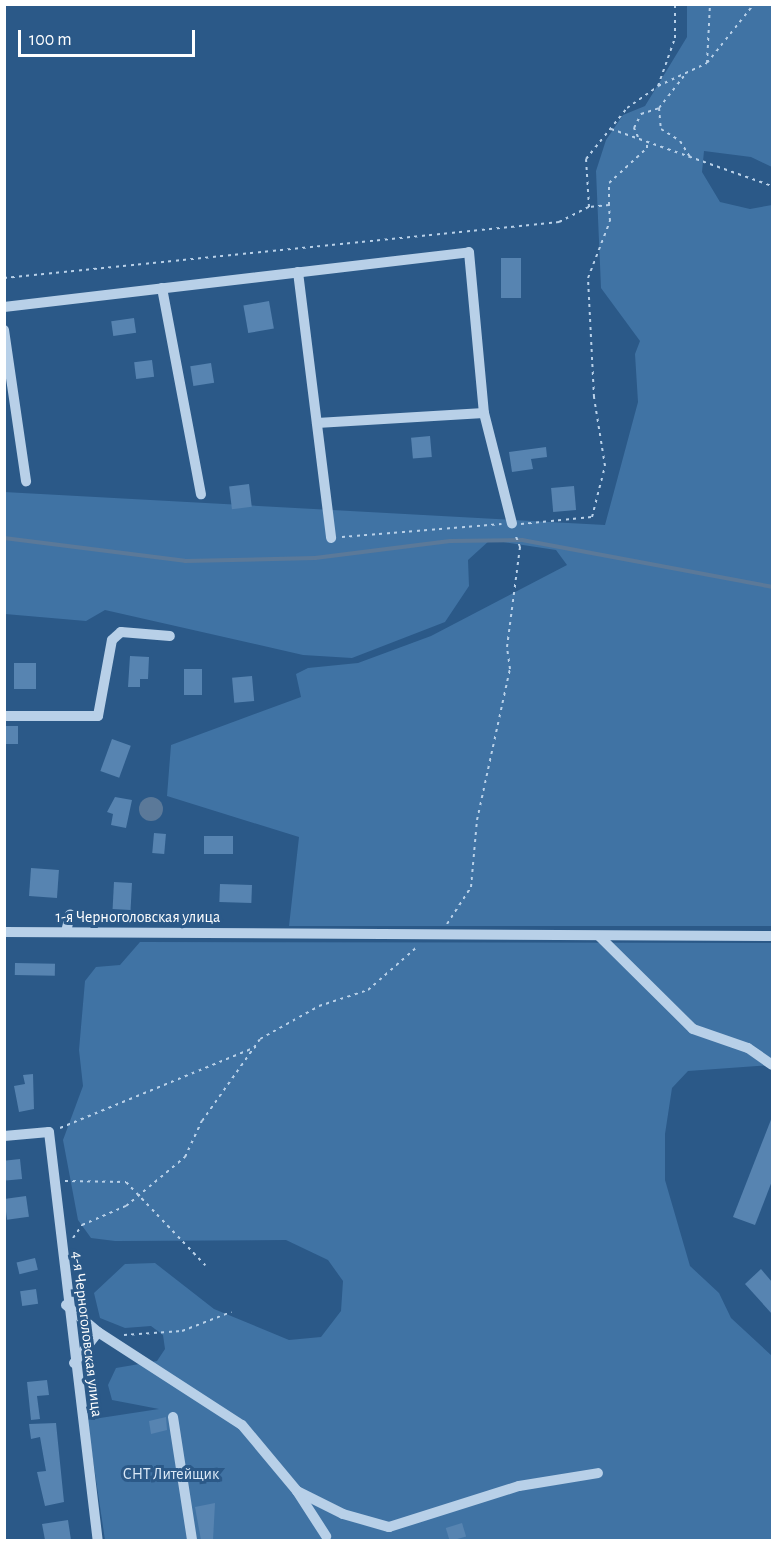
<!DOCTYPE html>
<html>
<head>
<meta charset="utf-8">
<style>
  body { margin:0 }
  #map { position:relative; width:777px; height:1545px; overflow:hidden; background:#2b5988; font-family:"Alegreya Sans",sans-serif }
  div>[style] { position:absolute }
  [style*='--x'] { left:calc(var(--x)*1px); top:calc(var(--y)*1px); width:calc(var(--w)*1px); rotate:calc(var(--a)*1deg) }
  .green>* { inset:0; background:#4073a4 }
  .water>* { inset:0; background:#5b7999 }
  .round { border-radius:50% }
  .stream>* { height:4px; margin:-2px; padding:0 2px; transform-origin:2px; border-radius:2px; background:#5b7999 }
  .building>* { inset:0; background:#5784b1; transform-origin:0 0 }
  .path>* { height:2px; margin-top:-1px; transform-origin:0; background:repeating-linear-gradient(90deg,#b8d0e8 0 3px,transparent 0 7.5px) }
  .minor>* { height:10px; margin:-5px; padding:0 5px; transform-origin:5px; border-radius:5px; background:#b8d0e8 }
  span { translate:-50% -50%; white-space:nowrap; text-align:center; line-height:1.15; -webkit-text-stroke:6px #2b5988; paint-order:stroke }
  .street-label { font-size:16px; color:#fff }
  .park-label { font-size:16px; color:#dbe9f7 }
  .frame { position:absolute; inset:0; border:6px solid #fff; pointer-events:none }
  .scale { position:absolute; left:18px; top:30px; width:177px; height:27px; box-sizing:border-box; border:3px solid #fff; border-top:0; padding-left:8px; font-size:18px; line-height:21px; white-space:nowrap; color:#fff; -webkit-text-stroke:4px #2b5988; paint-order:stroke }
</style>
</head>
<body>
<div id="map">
  <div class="green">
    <div style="clip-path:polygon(687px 5px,772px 5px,772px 167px,751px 157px,704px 151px,702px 172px,720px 202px,750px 209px,772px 205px,772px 926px,289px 926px,299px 837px,167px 796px,171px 745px,301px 697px,296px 674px,308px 668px,358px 663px,431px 636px,567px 565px,556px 550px,490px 540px,468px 560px,469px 586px,445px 622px,352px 658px,303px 655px,105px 610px,86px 621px,5px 614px,4px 492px,605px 525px,638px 402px,635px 354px,640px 341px,601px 288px,596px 171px,606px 140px,623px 115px,645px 106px,687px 37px)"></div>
    <div style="clip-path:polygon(140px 942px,772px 943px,772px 1065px,688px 1071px,672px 1088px,665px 1134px,665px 1180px,690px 1266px,719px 1293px,731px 1318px,772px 1356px,772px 1540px,105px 1540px,87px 1420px,159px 1409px,112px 1400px,108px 1385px,116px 1368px,157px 1361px,165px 1349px,163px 1335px,151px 1326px,125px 1328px,100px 1318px,94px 1293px,125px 1264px,155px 1263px,214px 1309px,289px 1340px,321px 1337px,341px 1311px,343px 1281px,328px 1260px,286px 1240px,115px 1241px,91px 1238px,78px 1220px,63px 1140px,83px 1086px,79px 1050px,85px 981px,96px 967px,120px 965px)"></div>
  </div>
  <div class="water">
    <div class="round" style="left:139px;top:797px;width:24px;height:24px"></div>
  </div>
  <div class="stream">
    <div style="--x:4;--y:538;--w:182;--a:7.2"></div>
    <div style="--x:185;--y:561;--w:130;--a:-1.3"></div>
    <div style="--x:315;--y:558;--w:136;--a:-7.2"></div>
    <div style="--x:450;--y:541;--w:72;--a:-0.8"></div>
    <div style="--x:522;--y:540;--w:254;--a:10.6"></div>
  </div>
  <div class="building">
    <div style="left:501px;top:258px;width:20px;height:40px"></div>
    <div style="left:269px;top:301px;width:28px;height:26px;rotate:80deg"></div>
    <div style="left:134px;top:318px;width:15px;height:23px;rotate:82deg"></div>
    <div style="left:152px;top:360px;width:17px;height:18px;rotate:83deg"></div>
    <div style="left:211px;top:363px;width:20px;height:21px;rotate:81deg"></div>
    <div style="left:430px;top:436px;width:21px;height:19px;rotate:85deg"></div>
    <div style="clip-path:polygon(546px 447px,547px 457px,531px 459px,533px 469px,512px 472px,509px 452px)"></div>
    <div style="left:249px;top:484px;width:23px;height:20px;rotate:83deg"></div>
    <div style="left:574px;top:486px;width:24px;height:23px;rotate:85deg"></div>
    <div style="clip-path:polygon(130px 656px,149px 657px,148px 679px,140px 679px,140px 687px,128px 687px)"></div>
    <div style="left:14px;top:663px;width:22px;height:26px"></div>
    <div style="left:202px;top:669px;width:26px;height:18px;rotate:90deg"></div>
    <div style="left:252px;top:676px;width:25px;height:20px;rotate:85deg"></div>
    <div style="left:4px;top:726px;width:14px;height:18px"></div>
    <div style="left:112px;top:739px;width:20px;height:34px;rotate:20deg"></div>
    <div style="clip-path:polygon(115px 797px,132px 800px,126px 828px,111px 825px,113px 814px,107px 812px)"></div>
    <div style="left:154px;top:833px;width:12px;height:20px;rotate:5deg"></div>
    <div style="left:204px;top:836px;width:29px;height:18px"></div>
    <div style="left:31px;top:868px;width:28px;height:28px;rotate:4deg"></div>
    <div style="left:114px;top:882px;width:18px;height:27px;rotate:3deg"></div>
    <div style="left:220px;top:884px;width:32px;height:18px;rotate:2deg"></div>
    <div style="left:15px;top:963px;width:40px;height:12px;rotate:1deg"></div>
    <div style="clip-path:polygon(33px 1074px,34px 1109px,19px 1112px,14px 1086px,25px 1084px,23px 1075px)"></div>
    <div style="clip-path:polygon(772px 1117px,772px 1181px,755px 1225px,733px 1217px)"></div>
    <div style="left:20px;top:1159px;width:20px;height:16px;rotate:84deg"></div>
    <div style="left:26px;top:1196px;width:21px;height:22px;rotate:82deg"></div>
    <div style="left:35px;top:1258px;width:12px;height:19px;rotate:76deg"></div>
    <div style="clip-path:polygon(761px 1269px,772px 1282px,772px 1314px,745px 1284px)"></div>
    <div style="left:36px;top:1289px;width:15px;height:16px;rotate:82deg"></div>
    <div style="clip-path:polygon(47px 1380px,49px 1395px,37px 1396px,40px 1419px,31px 1420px,27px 1382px)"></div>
    <div style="clip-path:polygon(166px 1417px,167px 1430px,151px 1434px,149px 1421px)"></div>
    <div style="clip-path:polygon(56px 1423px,64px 1502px,45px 1506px,37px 1472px,46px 1471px,40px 1437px,31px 1439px,29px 1424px)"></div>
    <div style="clip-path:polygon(215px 1503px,213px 1540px,201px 1540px,195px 1507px)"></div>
    <div style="clip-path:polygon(68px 1520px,71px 1540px,45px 1540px,42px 1524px)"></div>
    <div style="left:462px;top:1523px;width:14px;height:17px;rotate:73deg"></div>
  </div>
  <div class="path">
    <div style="--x:707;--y:63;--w:59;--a:-87.1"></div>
    <div style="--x:658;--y:86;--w:51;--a:-70.5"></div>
    <div style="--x:675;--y:38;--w:34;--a:-90"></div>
    <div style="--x:659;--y:108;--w:21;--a:85"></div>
    <div style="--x:661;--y:129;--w:22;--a:32"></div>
    <div style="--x:680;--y:141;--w:19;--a:58"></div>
    <div style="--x:611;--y:129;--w:171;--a:19.5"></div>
    <div style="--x:638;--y:137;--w:10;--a:-114"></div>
    <div style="--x:634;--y:128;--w:16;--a:-63"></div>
    <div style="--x:641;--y:114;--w:19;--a:-18"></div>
    <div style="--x:659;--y:108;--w:41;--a:-52"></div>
    <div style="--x:609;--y:205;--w:22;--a:-90"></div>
    <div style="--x:609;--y:183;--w:52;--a:-42.6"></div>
    <div style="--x:647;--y:148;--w:6;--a:-90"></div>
    <div style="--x:4;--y:278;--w:558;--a:-5.76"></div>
    <div style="--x:559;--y:222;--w:34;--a:-27"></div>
    <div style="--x:521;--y:524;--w:71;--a:-5.6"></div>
    <div style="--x:592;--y:517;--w:53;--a:-75.7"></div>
    <div style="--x:605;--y:466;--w:70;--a:-99.1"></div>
    <div style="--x:594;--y:397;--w:119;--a:-92.9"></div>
    <div style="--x:588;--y:278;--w:61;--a:-68.9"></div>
    <div style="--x:610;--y:221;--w:16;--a:-94"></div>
    <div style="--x:609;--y:205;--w:20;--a:174"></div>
    <div style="--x:589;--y:207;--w:48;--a:-93.6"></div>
    <div style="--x:586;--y:159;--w:65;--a:-51.2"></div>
    <div style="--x:627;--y:108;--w:38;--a:-35"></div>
    <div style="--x:658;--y:86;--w:54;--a:-25.1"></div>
    <div style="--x:707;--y:63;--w:75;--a:-51.5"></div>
    <div style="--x:342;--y:537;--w:160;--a:-4.7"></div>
    <div style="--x:447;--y:924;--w:44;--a:-57"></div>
    <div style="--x:471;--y:887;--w:67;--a:-84.9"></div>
    <div style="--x:477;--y:820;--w:155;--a:-77.7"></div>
    <div style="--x:510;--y:669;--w:22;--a:-98"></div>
    <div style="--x:507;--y:647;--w:101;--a:-82.6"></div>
    <div style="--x:520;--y:547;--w:14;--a:-111"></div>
    <div style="--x:60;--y:1128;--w:212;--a:-22.5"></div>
    <div style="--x:65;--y:1181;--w:61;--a:0.9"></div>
    <div style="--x:126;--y:1182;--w:115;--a:46.4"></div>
    <div style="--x:73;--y:1238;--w:16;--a:-55"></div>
    <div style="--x:82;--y:1225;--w:48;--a:-23.4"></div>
    <div style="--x:126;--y:1206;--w:77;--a:-39.7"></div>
    <div style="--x:185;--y:1157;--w:40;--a:-65"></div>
    <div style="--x:202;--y:1121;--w:100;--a:-54.7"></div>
    <div style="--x:260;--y:1039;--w:68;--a:-29.2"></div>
    <div style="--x:319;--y:1006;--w:52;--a:-18.1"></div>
    <div style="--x:368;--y:990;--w:67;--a:-41.3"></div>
    <div style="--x:124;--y:1335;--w:58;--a:-3.9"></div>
    <div style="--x:182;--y:1331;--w:53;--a:-21.2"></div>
  </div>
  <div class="minor">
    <div style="--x:298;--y:272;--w:268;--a:82.9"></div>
    <div style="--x:162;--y:288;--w:210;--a:79.3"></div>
    <div style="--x:4;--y:307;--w:468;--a:-6.7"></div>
    <div style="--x:469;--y:252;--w:162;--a:84.7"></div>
    <div style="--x:484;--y:413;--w:114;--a:75.8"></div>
    <div style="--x:4;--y:330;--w:153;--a:81.7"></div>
    <div style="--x:317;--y:423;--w:167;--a:-3.4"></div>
    <div style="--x:4;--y:716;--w:94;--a:0"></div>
    <div style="--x:98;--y:716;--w:77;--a:-79.6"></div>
    <div style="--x:112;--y:640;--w:12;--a:-42"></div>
    <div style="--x:121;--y:632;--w:49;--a:4.7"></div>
    <div style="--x:4;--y:932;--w:768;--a:0.3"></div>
    <div style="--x:66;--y:932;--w:18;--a:-77"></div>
    <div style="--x:599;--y:936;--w:132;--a:44.7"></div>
    <div style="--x:693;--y:1029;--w:58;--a:19.1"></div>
    <div style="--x:748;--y:1048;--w:29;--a:35"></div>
    <div style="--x:4;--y:1136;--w:45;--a:-5.1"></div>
    <div style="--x:49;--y:1132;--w:411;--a:83.2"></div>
    <div style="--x:66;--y:1305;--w:42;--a:40.2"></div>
    <div style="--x:74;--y:1363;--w:39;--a:-52"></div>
    <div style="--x:98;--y:1332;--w:171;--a:32.9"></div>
    <div style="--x:242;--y:1425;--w:86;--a:50.2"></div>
    <div style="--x:297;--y:1491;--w:54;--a:57.2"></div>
    <div style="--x:173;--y:1417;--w:124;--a:81.2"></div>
    <div style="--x:297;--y:1491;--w:51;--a:26.6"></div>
    <div style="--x:343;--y:1514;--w:48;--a:15.8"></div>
    <div style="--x:389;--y:1527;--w:136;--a:-17.5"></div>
    <div style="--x:519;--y:1486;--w:80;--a:-9.3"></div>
  </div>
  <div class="street-label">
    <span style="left:138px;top:917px">1-я Черноголовская улица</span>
    <span style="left:87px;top:1334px;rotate:83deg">4-я Черноголовская улица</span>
  </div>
  <div class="park-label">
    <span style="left:171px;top:1474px">СНТ Литейщик</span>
  </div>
  <div class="frame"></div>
  <div class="scale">100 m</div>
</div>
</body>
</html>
